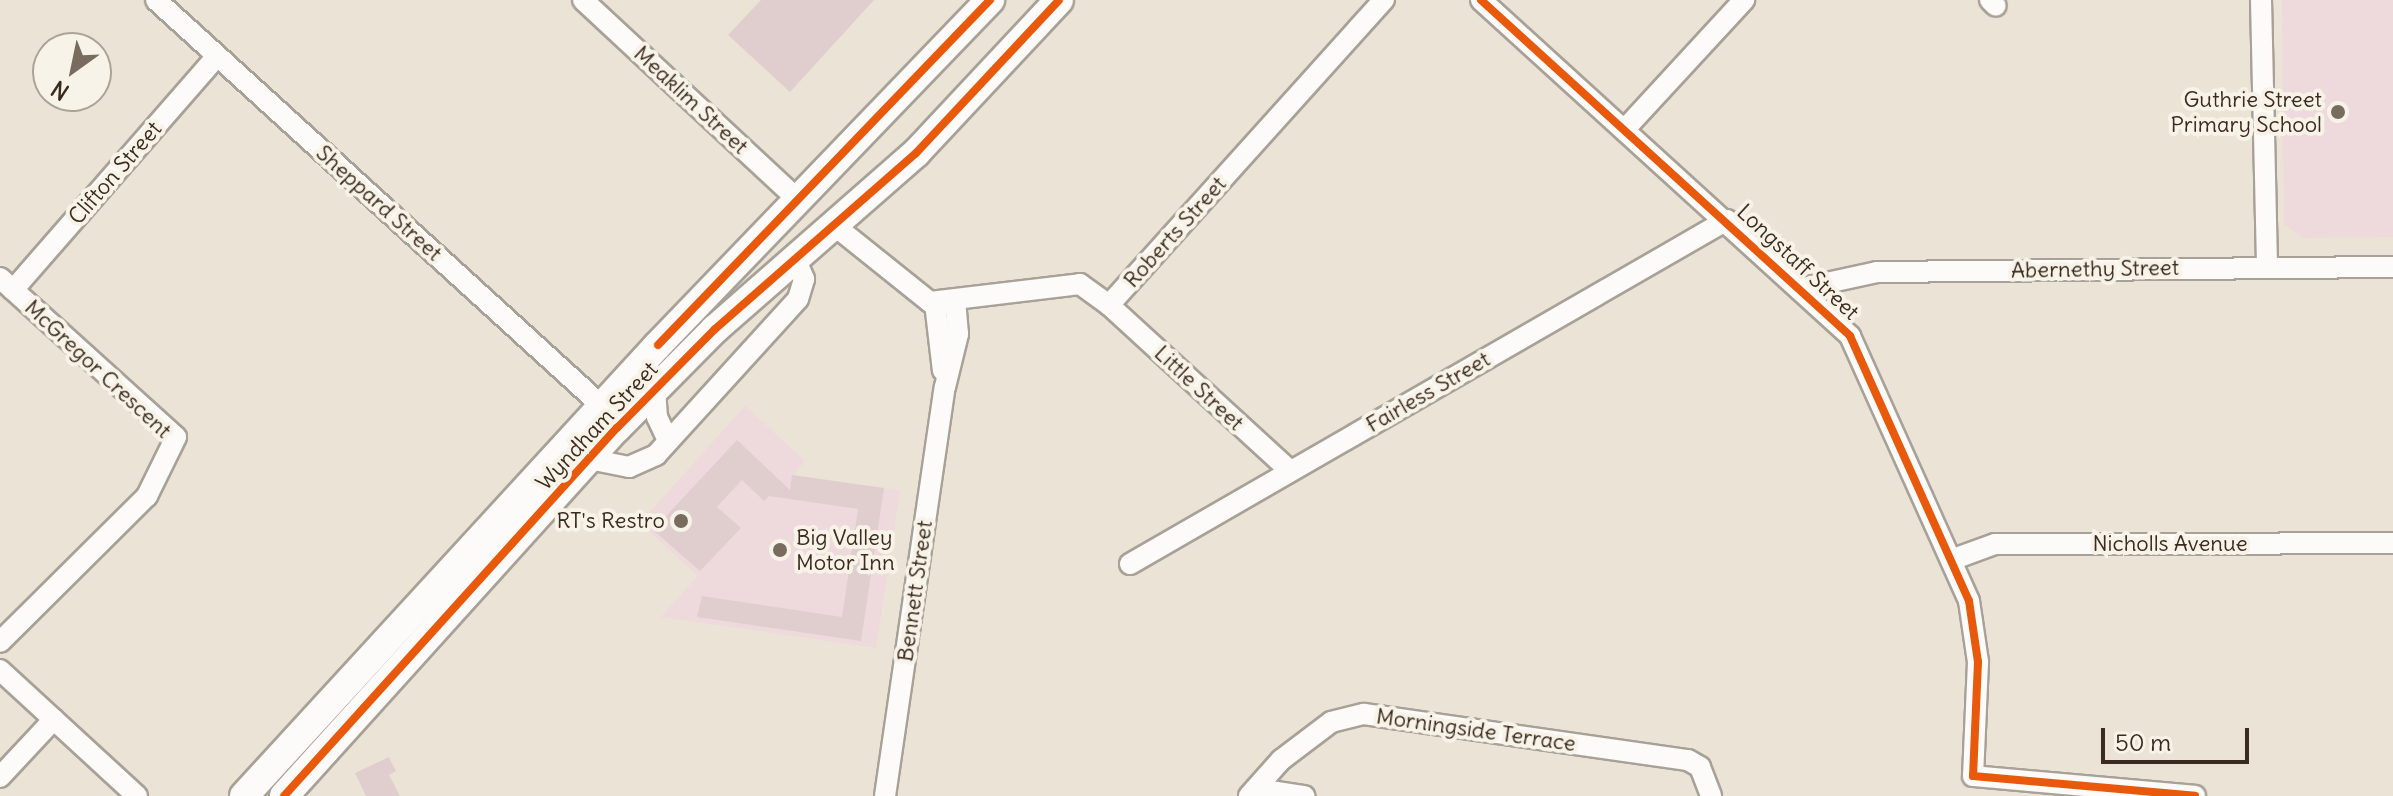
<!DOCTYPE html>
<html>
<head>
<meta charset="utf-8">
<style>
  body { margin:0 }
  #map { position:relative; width:2393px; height:796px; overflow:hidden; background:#ebe3d5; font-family:Delius,sans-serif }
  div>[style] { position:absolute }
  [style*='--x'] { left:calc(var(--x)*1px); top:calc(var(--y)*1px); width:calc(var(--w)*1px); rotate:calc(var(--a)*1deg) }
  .built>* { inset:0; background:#eed9dd }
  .building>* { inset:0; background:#e0cece }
  .roads { filter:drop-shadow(2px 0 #a8a197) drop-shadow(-2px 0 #a8a197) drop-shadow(0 2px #a8a197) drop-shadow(0 -2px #a8a197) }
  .minor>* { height:20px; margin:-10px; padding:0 10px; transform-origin:10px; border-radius:10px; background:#fcfbf9 }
  .highway>* { height:28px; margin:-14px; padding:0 14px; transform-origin:14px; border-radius:14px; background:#fcfbf9 }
  .cycleway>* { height:8px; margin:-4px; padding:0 4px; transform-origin:4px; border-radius:4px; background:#e8590c }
  .dots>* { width:22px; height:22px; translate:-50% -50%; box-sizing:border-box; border:4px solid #f7f3e8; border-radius:50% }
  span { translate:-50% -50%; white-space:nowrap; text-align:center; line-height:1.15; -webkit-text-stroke:8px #f7f3e8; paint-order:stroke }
  .poi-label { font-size:22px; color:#3b2a1e }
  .right { translate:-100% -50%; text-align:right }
  .left { translate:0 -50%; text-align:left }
  .street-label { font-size:22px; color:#3b2a1e }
  .north { position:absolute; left:32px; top:32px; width:80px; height:80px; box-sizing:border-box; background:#f7f3e8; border:2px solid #aca397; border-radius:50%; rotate:213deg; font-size:22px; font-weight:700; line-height:32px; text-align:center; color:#3b2a1e }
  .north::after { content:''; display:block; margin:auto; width:28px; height:36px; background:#796b5e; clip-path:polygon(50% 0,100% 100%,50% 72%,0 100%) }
  .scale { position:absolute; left:2101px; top:728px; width:148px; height:36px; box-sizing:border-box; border:4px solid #3b2a1e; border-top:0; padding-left:10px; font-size:24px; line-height:28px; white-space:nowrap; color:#3b2a1e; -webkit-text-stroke:6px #f7f3e8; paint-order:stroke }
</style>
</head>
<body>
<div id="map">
  <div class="built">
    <div style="clip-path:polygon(2282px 0,2393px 0,2393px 237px,2302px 238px,2284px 224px)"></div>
    <div style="clip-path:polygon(745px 406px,805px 461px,793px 475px,900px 491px,876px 648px,661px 617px,698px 576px,640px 523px)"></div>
  </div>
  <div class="building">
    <div style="clip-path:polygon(761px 0,874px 0,790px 92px,728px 35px)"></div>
    <div style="clip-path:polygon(737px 440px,790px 490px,792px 475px,884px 488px,861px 641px,697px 617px,702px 596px,842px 617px,858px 509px,769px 496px,764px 501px,742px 480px,717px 507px,741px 528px,700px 571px,653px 530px)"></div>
    <div style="clip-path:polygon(389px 757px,396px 771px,389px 775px,400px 796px,366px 796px,355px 773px)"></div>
  </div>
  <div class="roads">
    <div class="minor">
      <div style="--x:156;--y:0;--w:605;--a:42.32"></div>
      <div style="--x:583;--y:0;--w:295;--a:42.9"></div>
      <div style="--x:1481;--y:0;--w:499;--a:42.3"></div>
      <div style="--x:1850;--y:336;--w:290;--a:65.8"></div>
      <div style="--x:1969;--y:601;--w:62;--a:81.6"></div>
      <div style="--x:1978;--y:662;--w:114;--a:92.5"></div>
      <div style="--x:1973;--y:776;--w:223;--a:5.1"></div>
      <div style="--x:1990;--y:0;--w:8;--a:45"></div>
      <div style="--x:2261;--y:0;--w:267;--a:88.7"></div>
      <div style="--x:1625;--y:129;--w:176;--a:-47.3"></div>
      <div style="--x:835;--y:226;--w:122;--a:38.7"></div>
      <div style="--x:930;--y:302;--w:151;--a:-6.8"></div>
      <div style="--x:1080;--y:284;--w:36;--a:36"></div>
      <div style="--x:1109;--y:305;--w:411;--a:-48"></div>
      <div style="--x:0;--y:278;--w:237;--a:42.1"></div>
      <div style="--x:176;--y:437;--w:66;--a:116.2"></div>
      <div style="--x:147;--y:496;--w:207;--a:135.2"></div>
      <div style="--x:1799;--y:289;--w:80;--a:-12.3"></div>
      <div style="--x:1877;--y:272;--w:516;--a:-0.56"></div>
      <div style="--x:13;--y:290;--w:310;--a:-48.9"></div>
      <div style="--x:935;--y:303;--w:68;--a:83.3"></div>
      <div style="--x:1109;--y:305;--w:246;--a:42.5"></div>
      <div style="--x:655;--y:389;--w:28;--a:86"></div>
      <div style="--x:657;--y:417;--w:26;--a:65"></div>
      <div style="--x:589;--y:459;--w:41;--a:11.3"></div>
      <div style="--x:629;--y:467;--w:30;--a:-24"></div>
      <div style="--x:656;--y:455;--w:211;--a:-47.7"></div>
      <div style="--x:798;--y:299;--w:21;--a:-73"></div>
      <div style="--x:804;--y:279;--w:23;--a:-113"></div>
      <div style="--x:1951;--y:560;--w:47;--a:-20"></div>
      <div style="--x:1995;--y:544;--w:398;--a:-0.1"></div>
      <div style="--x:1130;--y:564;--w:689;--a:-29.95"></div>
      <div style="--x:0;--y:670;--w:186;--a:42.6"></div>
      <div style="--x:0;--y:777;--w:79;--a:-47"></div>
      <div style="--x:1257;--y:789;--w:48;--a:8.5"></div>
      <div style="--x:885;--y:796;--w:413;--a:-81.7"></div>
      <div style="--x:945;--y:387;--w:55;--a:-76.2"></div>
      <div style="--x:958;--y:334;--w:32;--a:-95"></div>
      <div style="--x:1249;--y:796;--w:48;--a:-48.4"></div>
      <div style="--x:1281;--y:760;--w:63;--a:-37.2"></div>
      <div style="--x:1331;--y:722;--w:34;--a:-14"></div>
      <div style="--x:1364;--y:714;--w:327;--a:8.1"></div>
      <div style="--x:1688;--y:760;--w:14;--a:30"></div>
      <div style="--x:1700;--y:767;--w:31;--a:69"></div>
    </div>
    <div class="highway">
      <div style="--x:244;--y:796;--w:612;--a:-47.45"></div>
      <div style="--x:658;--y:345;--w:479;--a:-46.1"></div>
      <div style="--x:284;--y:796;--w:496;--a:-47.9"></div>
      <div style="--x:617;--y:428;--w:139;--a:-45.3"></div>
      <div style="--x:715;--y:329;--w:267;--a:-41.2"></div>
      <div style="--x:916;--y:153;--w:209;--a:-46.9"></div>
    </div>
  </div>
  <div class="cycleway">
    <div style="--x:1481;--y:0;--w:499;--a:42.3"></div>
    <div style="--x:1850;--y:336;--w:290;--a:65.8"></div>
    <div style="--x:1969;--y:601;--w:62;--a:81.6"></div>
    <div style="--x:1978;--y:662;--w:114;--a:92.5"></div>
    <div style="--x:1973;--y:776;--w:223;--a:5.1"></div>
    <div style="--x:658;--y:345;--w:479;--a:-46.1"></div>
    <div style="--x:284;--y:796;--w:496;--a:-47.9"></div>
    <div style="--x:617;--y:428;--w:139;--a:-45.3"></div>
    <div style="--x:715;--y:329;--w:267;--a:-41.2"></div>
    <div style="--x:916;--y:153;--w:209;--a:-46.9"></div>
  </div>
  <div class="dots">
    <div style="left:2338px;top:112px;background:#796b5e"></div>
    <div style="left:681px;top:521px;background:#796b5e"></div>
    <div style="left:780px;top:550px;background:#796b5e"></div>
  </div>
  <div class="poi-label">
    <span class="right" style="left:2322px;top:112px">Guthrie Street<br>Primary School</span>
    <span class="right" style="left:665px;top:521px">RT's Restro</span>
    <span class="left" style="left:796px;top:550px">Big Valley<br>Motor Inn</span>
  </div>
  <div class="street-label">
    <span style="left:691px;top:100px;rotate:43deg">Meaklim Street</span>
    <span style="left:115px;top:173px;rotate:-49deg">Clifton Street</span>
    <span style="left:379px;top:203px;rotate:42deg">Sheppard Street</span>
    <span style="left:1175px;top:232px;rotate:-48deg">Roberts Street</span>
    <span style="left:1798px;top:262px;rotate:43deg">Longstaff Street</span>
    <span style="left:2095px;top:269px;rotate:-1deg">Abernethy Street</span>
    <span style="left:98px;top:369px;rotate:43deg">McGregor Crescent</span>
    <span style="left:1199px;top:388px;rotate:43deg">Little Street</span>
    <span style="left:1428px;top:392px;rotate:-30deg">Fairless Street</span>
    <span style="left:597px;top:426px;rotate:-47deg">Wyndham Street</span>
    <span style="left:2170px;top:544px">Nicholls Avenue</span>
    <span style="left:915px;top:591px;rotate:-82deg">Bennett Street</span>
    <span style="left:1476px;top:730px;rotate:8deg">Morningside Terrace</span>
  </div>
  <div class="north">N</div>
  <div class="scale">50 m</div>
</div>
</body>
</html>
